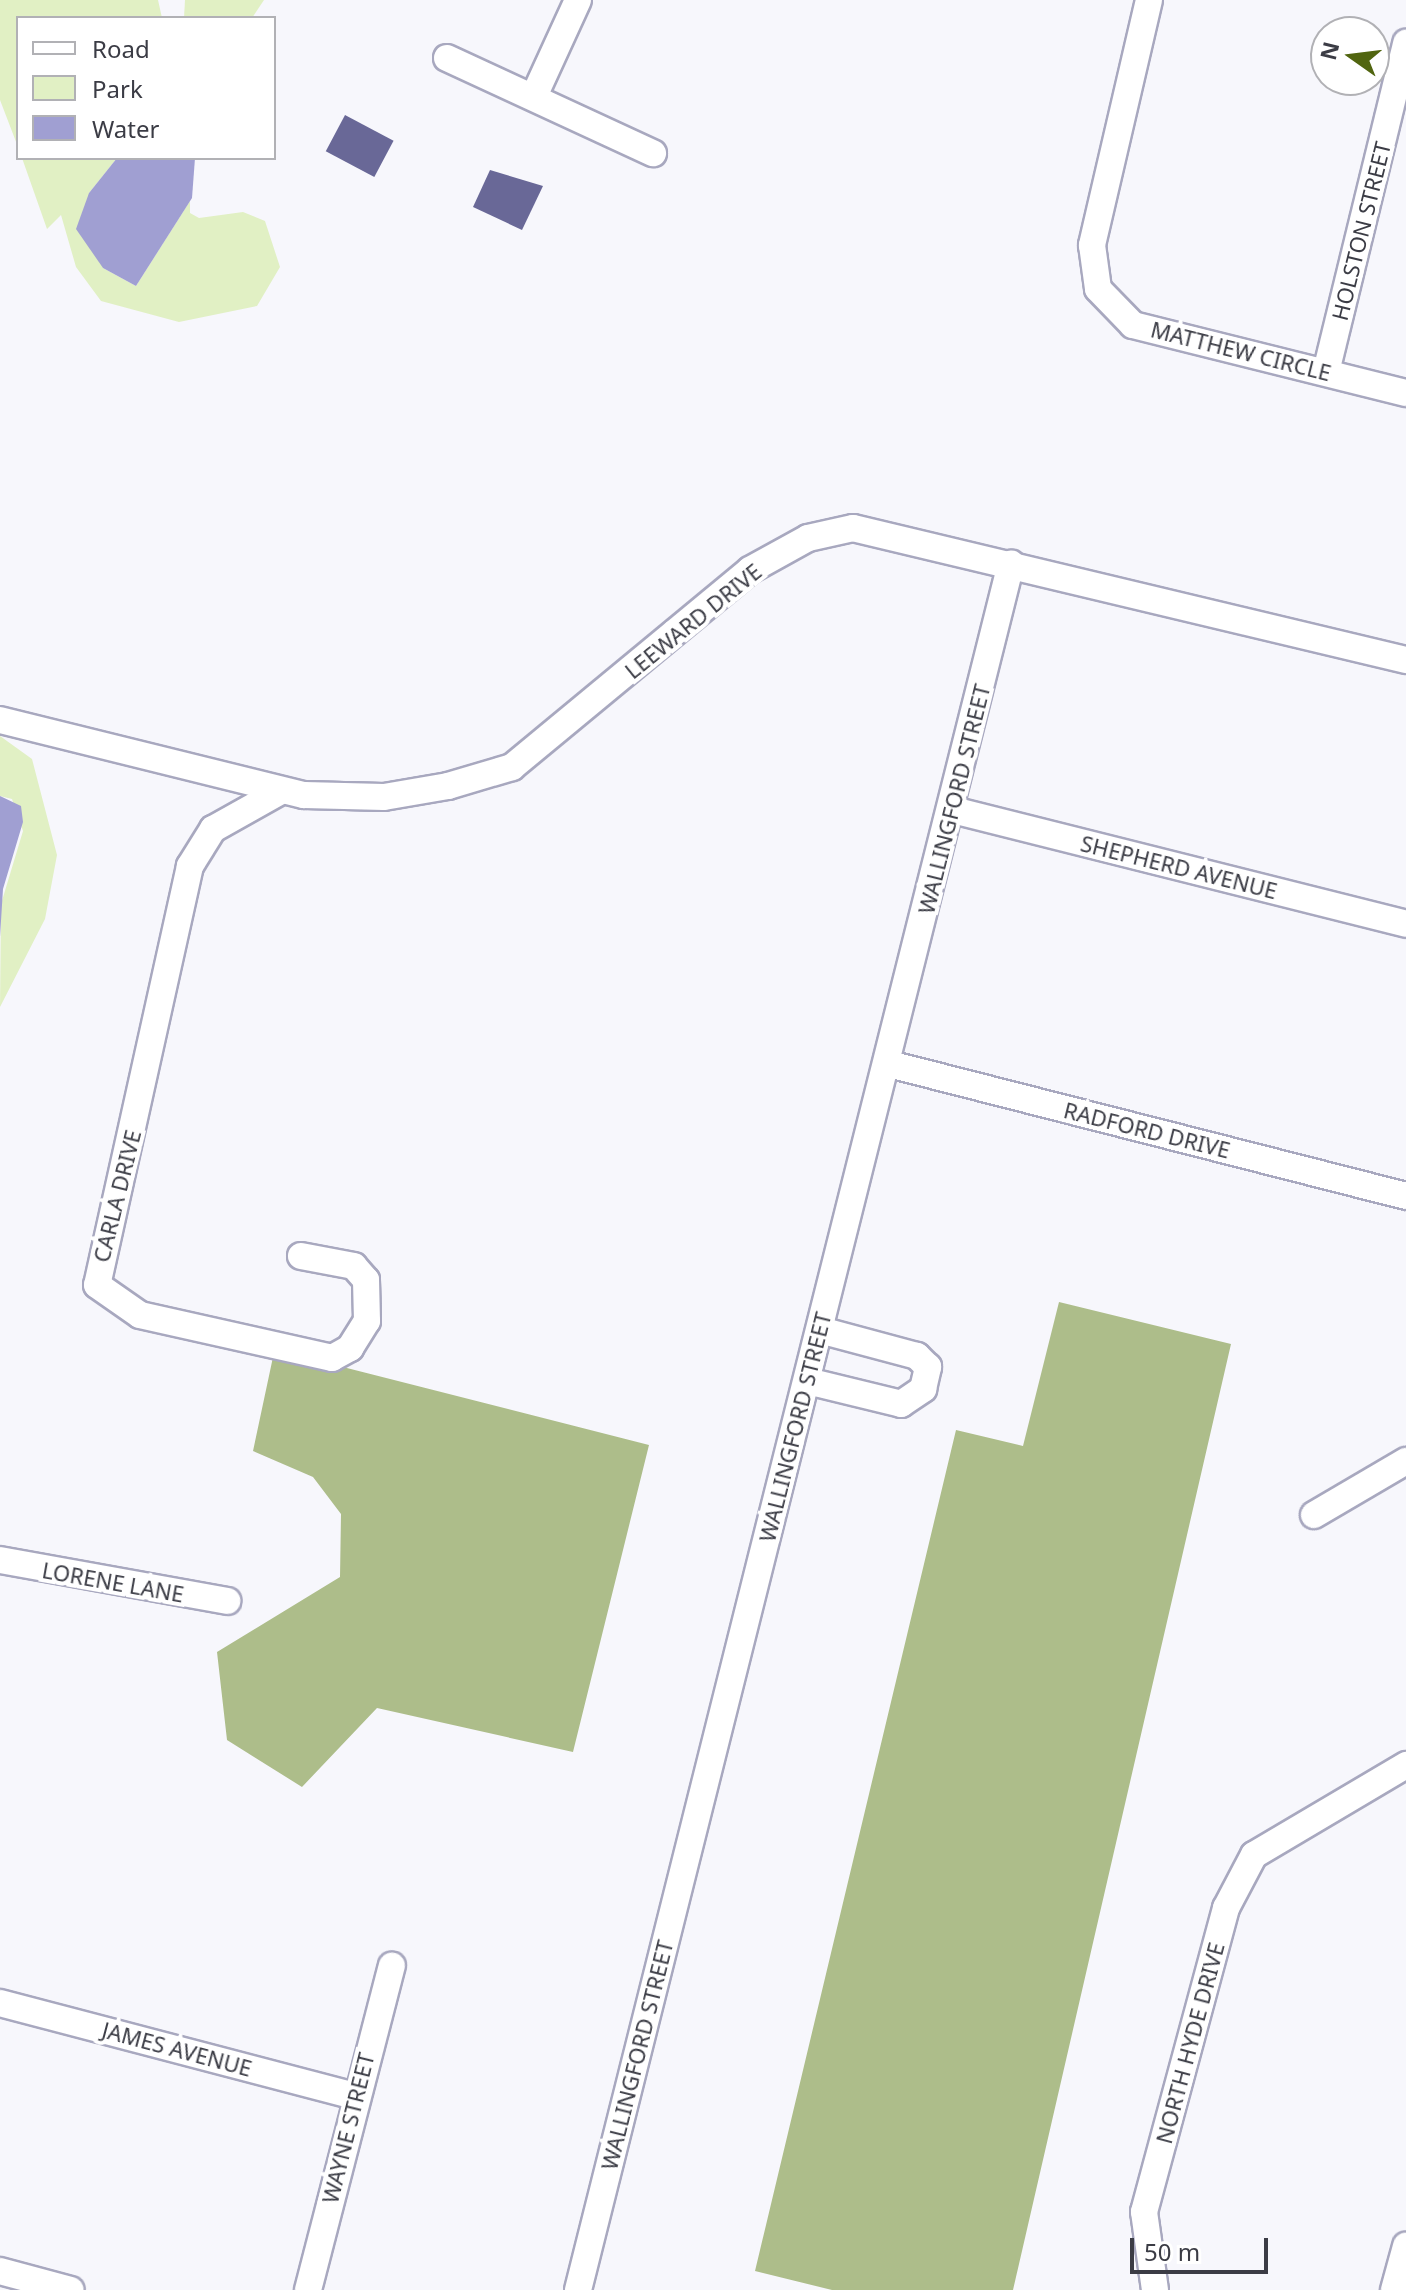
<!DOCTYPE html>
<html>
<head>
<meta charset="utf-8">
<style>
  body { margin:0 }
  #map { position:relative; width:1406px; height:2290px; overflow:hidden; background:#f7f7fc; font-family:"Noto Sans",sans-serif }
  div>[style] { position:absolute }
  [style*='--x'] { left:calc(var(--x)*1px); top:calc(var(--y)*1px); width:calc(var(--w)*1px); rotate:calc(var(--a)*1deg) }
  .green>* { inset:0; background:#e1f0c4 }
  .forest>* { inset:0; background:#adbd8a }
  .water>* { inset:0; background:#a09fd2 }
  .building>* { inset:0; background:#696897; transform-origin:0 0 }
  .roads { filter:drop-shadow(2px 0 #a8a8bf) drop-shadow(-2px 0 #a8a8bf) drop-shadow(0 2px #a8a8bf) drop-shadow(0 -2px #a8a8bf) }
  .minor>* { height:26px; margin:-13px; padding:0 13px; transform-origin:13px; border-radius:13px; background:#fff }
  span { translate:-50% -50%; white-space:nowrap; text-align:center; line-height:1.15; -webkit-text-stroke:8px #fff; paint-order:stroke }
  .street-label { font-size:22px; color:#3b3c45 }
  .legend { position:absolute; left:16px; top:16px; width:260px; height:144px; box-sizing:border-box; background:#fff; border:2px solid #b1b1b5; margin:0; padding:10px 14px; list-style:none; font-size:24px; color:#3b3c45 }
  .legend li { display:flex; align-items:center; gap:16px; height:40px }
  .legend b { width:40px; border:2px solid #b1b1b5 }
  .north { position:absolute; left:1310px; top:16px; width:80px; height:80px; box-sizing:border-box; background:#fff; border:2px solid #b1b1b5; border-radius:50%; rotate:284deg; font-size:22px; font-weight:700; line-height:32px; text-align:center; color:#3b3c45 }
  .north::after { content:''; display:block; margin:auto; width:28px; height:36px; background:#516510; clip-path:polygon(50% 0,100% 100%,50% 72%,0 100%) }
  .scale { position:absolute; left:1130px; top:2238px; width:138px; height:36px; box-sizing:border-box; border:4px solid #3b3c45; border-top:0; padding-left:10px; font-size:24px; line-height:28px; white-space:nowrap; color:#3b3c45; -webkit-text-stroke:6px #fff; paint-order:stroke }
</style>
</head>
<body>
<div id="map">
  <div class="green">
    <div style="clip-path:polygon(0 0,158px 0,162px 18px,18px 18px,18px 147px,0 100px)"></div>
    <div style="clip-path:polygon(185px 0,264px 0,252px 18px,184px 18px)"></div>
    <div style="clip-path:polygon(22px 158px,117px 158px,89px 193px,103px 268px,136px 286px,190px 201px,190px 213px,199px 218px,243px 212px,265px 221px,280px 267px,257px 306px,179px 322px,101px 301px,76px 267px,61px 215px,47px 229px)"></div>
    <div style="clip-path:polygon(0 736px,32px 759px,57px 855px,45px 919px,0 1007px,1px 904px,23px 831px,12px 799px,0 796px)"></div>
  </div>
  <div class="forest">
    <div style="clip-path:polygon(1059px 1302px,1231px 1344px,1013px 2290px,832px 2290px,755px 2271px,956px 1430px,1023px 1446px)"></div>
    <div style="clip-path:polygon(273px 1357px,339px 1366px,649px 1445px,573px 1752px,377px 1708px,302px 1787px,227px 1740px,217px 1652px,340px 1577px,341px 1514px,313px 1477px,253px 1451px)"></div>
  </div>
  <div class="water">
    <div style="clip-path:polygon(117px 158px,195px 158px,192px 198px,136px 286px,103px 268px,76px 229px,89px 193px)"></div>
    <div style="clip-path:polygon(0 796px,21px 806px,23px 822px,3px 889px,0 937px)"></div>
  </div>
  <div class="building">
    <div style="left:345px;top:115px;width:55px;height:41px;rotate:28deg"></div>
    <div style="clip-path:polygon(490px 170px,543px 186px,522px 230px,473px 207px)"></div>
  </div>
  <div class="roads">
    <div class="minor">
      <div style="--x:1149;--y:0;--w:252;--a:103.1"></div>
      <div style="--x:1092;--y:245;--w:44;--a:82.2"></div>
      <div style="--x:1098;--y:289;--w:50;--a:45.8"></div>
      <div style="--x:1133;--y:325;--w:281;--a:14"></div>
      <div style="--x:447;--y:58;--w:227;--a:24.8"></div>
      <div style="--x:535;--y:94;--w:103;--a:-65.4"></div>
      <div style="--x:1326;--y:372;--w:339;--a:-76.3"></div>
      <div style="--x:0;--y:720;--w:313;--a:13.9"></div>
      <div style="--x:304;--y:795;--w:80;--a:1.4"></div>
      <div style="--x:384;--y:797;--w:65;--a:-9.8"></div>
      <div style="--x:448;--y:786;--w:67;--a:-16.5"></div>
      <div style="--x:512;--y:767;--w:309;--a:-39.6"></div>
      <div style="--x:750;--y:570;--w:66;--a:-28.9"></div>
      <div style="--x:808;--y:538;--w:46;--a:-12.5"></div>
      <div style="--x:853;--y:528;--w:569;--a:13.43"></div>
      <div style="--x:281;--y:791;--w:78;--a:150.8"></div>
      <div style="--x:213;--y:829;--w:44;--a:121.9"></div>
      <div style="--x:190;--y:866;--w:429;--a:102.5"></div>
      <div style="--x:97;--y:1285;--w:52;--a:34.9"></div>
      <div style="--x:140;--y:1315;--w:197;--a:12.6"></div>
      <div style="--x:332;--y:1358;--w:21;--a:-29"></div>
      <div style="--x:350;--y:1348;--w:32;--a:-58"></div>
      <div style="--x:367;--y:1321;--w:41;--a:-91.4"></div>
      <div style="--x:366;--y:1280;--w:18;--a:-131"></div>
      <div style="--x:354;--y:1266;--w:54;--a:-169.3"></div>
      <div style="--x:953;--y:810;--w:467;--a:14.1"></div>
      <div style="--x:889;--y:1064;--w:534;--a:14.32"></div>
      <div style="--x:807;--y:1381;--w:97;--a:13.7"></div>
      <div style="--x:901;--y:1404;--w:27;--a:-34"></div>
      <div style="--x:923;--y:1389;--w:23;--a:-77"></div>
      <div style="--x:928;--y:1367;--w:16;--a:-135"></div>
      <div style="--x:917;--y:1356;--w:100;--a:-165"></div>
      <div style="--x:1314;--y:1515;--w:107;--a:-30.4"></div>
      <div style="--x:0;--y:1560;--w:231;--a:10.2"></div>
      <div style="--x:0;--y:2003;--w:367;--a:14.7"></div>
      <div style="--x:0;--y:2271;--w:73;--a:15"></div>
      <div style="--x:308;--y:2290;--w:335;--a:-75.5"></div>
      <div style="--x:578;--y:2290;--w:1780;--a:-75.92"></div>
      <div style="--x:1155;--y:2290;--w:79;--a:-98"></div>
      <div style="--x:1144;--y:2212;--w:315;--a:-74.9"></div>
      <div style="--x:1226;--y:1908;--w:60;--a:-62.2"></div>
      <div style="--x:1254;--y:1855;--w:177;--a:-30.6"></div>
      <div style="--x:1394;--y:2290;--w:46;--a:-74.7"></div>
    </div>
  </div>
  <div class="street-label">
    <span style="left:1361px;top:231px;rotate:-76deg">HOLSTON STREET</span>
    <span style="left:1241px;top:351px;rotate:14deg">MATTHEW CIRCLE</span>
    <span style="left:693px;top:621px;rotate:-39deg">LEEWARD DRIVE</span>
    <span style="left:954px;top:799px;rotate:-76deg">WALLINGFORD STREET</span>
    <span style="left:1179px;top:867px;rotate:14deg">SHEPHERD AVENUE</span>
    <span style="left:1147px;top:1130px;rotate:14deg">RADFORD DRIVE</span>
    <span style="left:117px;top:1196px;rotate:-76deg">CARLA DRIVE</span>
    <span style="left:795px;top:1427px;rotate:-76deg">WALLINGFORD STREET</span>
    <span style="left:113px;top:1582px;rotate:10deg">LORENE LANE</span>
    <span style="left:1190px;top:2043px;rotate:-75deg">NORTH HYDE DRIVE</span>
    <span style="left:177px;top:2049px;rotate:15deg">JAMES AVENUE</span>
    <span style="left:637px;top:2055px;rotate:-76deg">WALLINGFORD STREET</span>
    <span style="left:348px;top:2128px;rotate:-76deg">WAYNE STREET</span>
  </div>
  <ul class="legend">
  <li><b style="height:10px;background:#fff"></b>Road</li>
  <li><b style="height:22px;background:#e1f0c4"></b>Park</li>
  <li><b style="height:22px;background:#a09fd2"></b>Water</li>
  </ul>
  <div class="north">N</div>
  <div class="scale">50 m</div>
</div>
</body>
</html>
